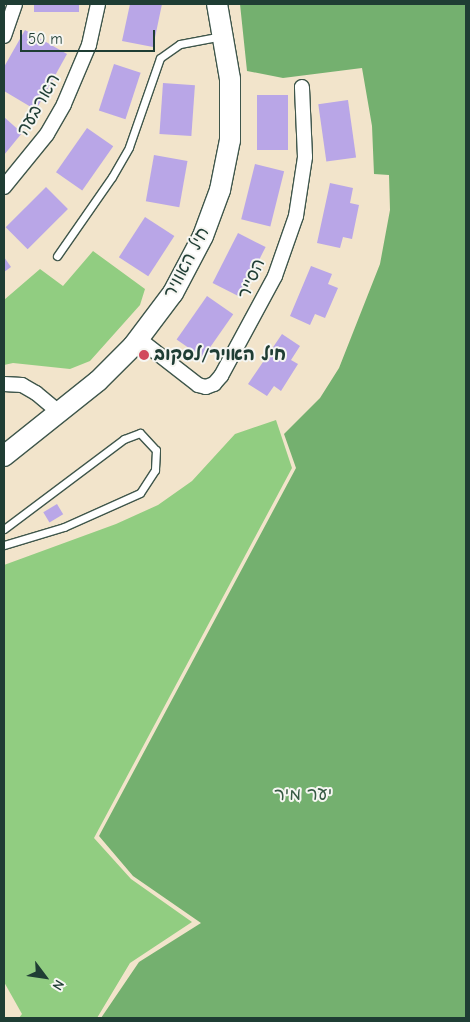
<!DOCTYPE html>
<html>
<head>
<meta charset="utf-8">
<style>
  body { margin:0 }
  #map { position:relative; width:470px; height:1022px; overflow:hidden; background:#f2e4cb; font-family:"Comic Neue","Playpen Sans Hebrew",sans-serif }
  div>[style] { position:absolute }
  [style*='--x'] { left:calc(var(--x)*1px); top:calc(var(--y)*1px); width:calc(var(--w)*1px); rotate:calc(var(--a)*1deg) }
  .green>* { inset:0; background:#91cd81 }
  .forest>* { inset:0; background:#74b06f }
  .building>* { inset:0; background:#b9a6e7; transform-origin:0 0 }
  .roads { filter:drop-shadow(1px 0 #3f564b) drop-shadow(-1px 0 #3f564b) drop-shadow(0 1px #3f564b) drop-shadow(0 -1px #3f564b) }
  .lane>* { height:7px; margin:-3.5px; padding:0 3.5px; transform-origin:3.5px; border-radius:3.5px; background:#fff }
  .street>* { height:14px; margin:-7px; padding:0 7px; transform-origin:7px; border-radius:7px; background:#fff }
  .secondary>* { height:20px; margin:-10px; padding:0 10px; transform-origin:10px; border-radius:10px; background:#fff }
  .dots>* { width:14px; height:14px; translate:-50% -50%; box-sizing:border-box; border:2px solid #f6f6f2; border-radius:50% }
  span { translate:-50% -50%; white-space:nowrap; text-align:center; line-height:1.15; -webkit-text-stroke:4px #f6f6f2; paint-order:stroke }
  .street-label { font-size:18px; color:#1f3d34 }
  .poi-label { font-size:18px; color:#1f3d34; font-weight:700 }
  .left { translate:0 -50%; text-align:left }
  .park-label { font-size:18px; color:#365a43 }
  .frame { position:absolute; inset:0; border:5px solid #1f3d34; pointer-events:none }
  .north { position:absolute; left:20px; top:952px; width:50px; height:50px; -webkit-text-stroke:4px #f6f6f2; paint-order:stroke; rotate:121deg; font-size:14px; font-weight:700; line-height:20px; text-align:center; color:#1f3d34 }
  .north::after { content:''; display:block; margin:auto; width:18px; height:22px; background:#1f3d34; clip-path:polygon(50% 0,100% 100%,50% 72%,0 100%) }
  .scale { position:absolute; left:20px; top:30px; width:135px; height:22px; box-sizing:border-box; border:2px solid #1f3d34; border-top:0; padding-left:6px; font-size:15px; line-height:18px; white-space:nowrap; color:#1f3d34; -webkit-text-stroke:4px #f6f6f2; paint-order:stroke }
</style>
</head>
<body>
<div id="map">
  <div class="green">
    <div style="clip-path:polygon(93px 251px,145px 289px,140px 305px,90px 361px,70px 369px,13px 363px,4px 365px,4px 300px,40px 269px,63px 286px)"></div>
    <div style="clip-path:polygon(276px 420px,292px 468px,94px 838px,131px 879px,192px 922px,130px 963px,97px 1018px,19px 1018px,22px 1014px,4px 982px,4px 565px,116px 524px,158px 505px,192px 481px,235px 434px)"></div>
  </div>
  <div class="forest">
    <div style="clip-path:polygon(240px 4px,466px 4px,466px 1018px,101px 1018px,139px 962px,201px 923px,133px 876px,99px 836px,296px 468px,284px 434px,320px 398px,339px 368px,380px 264px,390px 210px,389px 175px,374px 174px,372px 126px,362px 68px,283px 78px,247px 71px)"></div>
  </div>
  <div class="building">
    <div style="left:34px;top:4px;width:45px;height:8px"></div>
    <div style="clip-path:polygon(130px 4px,162px 4px,153px 47px,122px 41px)"></div>
    <div style="clip-path:polygon(25px 30px,67px 54px,36px 110px,4px 91px,4px 67px)"></div>
    <div style="left:114px;top:64px;width:28px;height:49px;rotate:18deg"></div>
    <div style="left:163px;top:83px;width:32px;height:51px;rotate:4deg"></div>
    <div style="left:257px;top:95px;width:31px;height:55px"></div>
    <div style="left:348px;top:100px;width:58px;height:30px;rotate:82deg"></div>
    <div style="clip-path:polygon(4px 117px,22px 133px,4px 155px)"></div>
    <div style="left:87px;top:128px;width:32px;height:54px;rotate:35deg"></div>
    <div style="left:154px;top:155px;width:34px;height:47px;rotate:10deg"></div>
    <div style="left:255px;top:164px;width:30px;height:57px;rotate:14deg"></div>
    <div style="clip-path:polygon(330px 183px,353px 188px,350px 203px,359px 205px,352px 239px,343px 237px,340px 248px,317px 243px)"></div>
    <div style="left:46px;top:187px;width:31px;height:57px;rotate:45deg"></div>
    <div style="left:145px;top:217px;width:35px;height:48px;rotate:33deg"></div>
    <div style="left:238px;top:233px;width:31px;height:56px;rotate:27deg"></div>
    <div style="clip-path:polygon(4px 257px,11px 267px,4px 272px)"></div>
    <div style="clip-path:polygon(311px 266px,332px 274px,328px 284px,338px 288px,325px 318px,315px 314px,310px 325px,290px 316px)"></div>
    <div style="left:207px;top:296px;width:32px;height:53px;rotate:35deg"></div>
    <div style="clip-path:polygon(282px 334px,300px 346px,291px 360px,298px 364px,281px 391px,274px 386px,267px 396px,248px 384px)"></div>
    <div style="left:57px;top:504px;width:12px;height:16px;rotate:59deg"></div>
  </div>
  <div class="roads">
    <div class="lane">
      <div style="--x:57;--y:256;--w:96;--a:-55.2"></div>
      <div style="--x:112;--y:177;--w:34;--a:-60"></div>
      <div style="--x:129;--y:147;--w:94;--a:-70.8"></div>
      <div style="--x:160;--y:58;--w:24;--a:-35"></div>
      <div style="--x:180;--y:44;--w:43;--a:-10.8"></div>
      <div style="--x:4;--y:529;--w:150;--a:-36.9"></div>
      <div style="--x:124;--y:439;--w:17;--a:-21"></div>
      <div style="--x:140;--y:433;--w:23;--a:47"></div>
      <div style="--x:156;--y:450;--w:20;--a:93"></div>
      <div style="--x:155;--y:470;--w:27;--a:123"></div>
      <div style="--x:140;--y:493;--w:83;--a:155.9"></div>
      <div style="--x:64;--y:527;--w:63;--a:163.3"></div>
    </div>
    <div class="street">
      <div style="--x:4;--y:36;--w:34;--a:-71"></div>
      <div style="--x:4;--y:187;--w:68;--a:-50.9"></div>
      <div style="--x:47;--y:134;--w:34;--a:-60"></div>
      <div style="--x:64;--y:104;--w:64;--a:-67"></div>
      <div style="--x:89;--y:45;--w:42;--a:-77.6"></div>
      <div style="--x:139;--y:339;--w:75;--a:37.9"></div>
      <div style="--x:198;--y:385;--w:8;--a:14"></div>
      <div style="--x:206;--y:387;--w:9;--a:-21"></div>
      <div style="--x:214;--y:384;--w:11;--a:-49"></div>
      <div style="--x:221;--y:376;--w:114;--a:-61.6"></div>
      <div style="--x:275;--y:276;--w:64;--a:-70.7"></div>
      <div style="--x:296;--y:216;--w:60;--a:-81.3"></div>
      <div style="--x:305;--y:157;--w:70;--a:-92.5"></div>
      <div style="--x:4;--y:384;--w:18;--a:3"></div>
      <div style="--x:22;--y:385;--w:16;--a:30"></div>
      <div style="--x:36;--y:393;--w:31;--a:40"></div>
    </div>
    <div class="secondary">
      <div style="--x:4;--y:456;--w:120;--a:-38.6"></div>
      <div style="--x:98;--y:381;--w:49;--a:-45"></div>
      <div style="--x:133;--y:346;--w:66;--a:-53"></div>
      <div style="--x:173;--y:293;--w:64;--a:-62.2"></div>
      <div style="--x:203;--y:236;--w:49;--a:-69.7"></div>
      <div style="--x:220;--y:190;--w:51;--a:-78.7"></div>
      <div style="--x:230;--y:140;--w:61;--a:-90"></div>
      <div style="--x:230;--y:79;--w:76;--a:-99.8"></div>
    </div>
  </div>
  <div class="dots">
    <div style="left:144px;top:355px;background:#d1495b"></div>
  </div>
  <div class="street-label">
    <span style="left:39px;top:105px;rotate:-60deg">הארבעה</span>
    <span style="left:187px;top:263px;rotate:-62deg">חיל האוויר</span>
    <span style="left:252px;top:279px;rotate:-66deg">הסייר</span>
  </div>
  <div class="poi-label">
    <span class="left" style="left:154px;top:355px">חיל האויר/לסקוב</span>
  </div>
  <div class="park-label">
    <span style="left:303px;top:795px">יער מיר</span>
  </div>
  <div class="frame"></div>
  <div class="north">N</div>
  <div class="scale">50 m</div>
</div>
</body>
</html>
